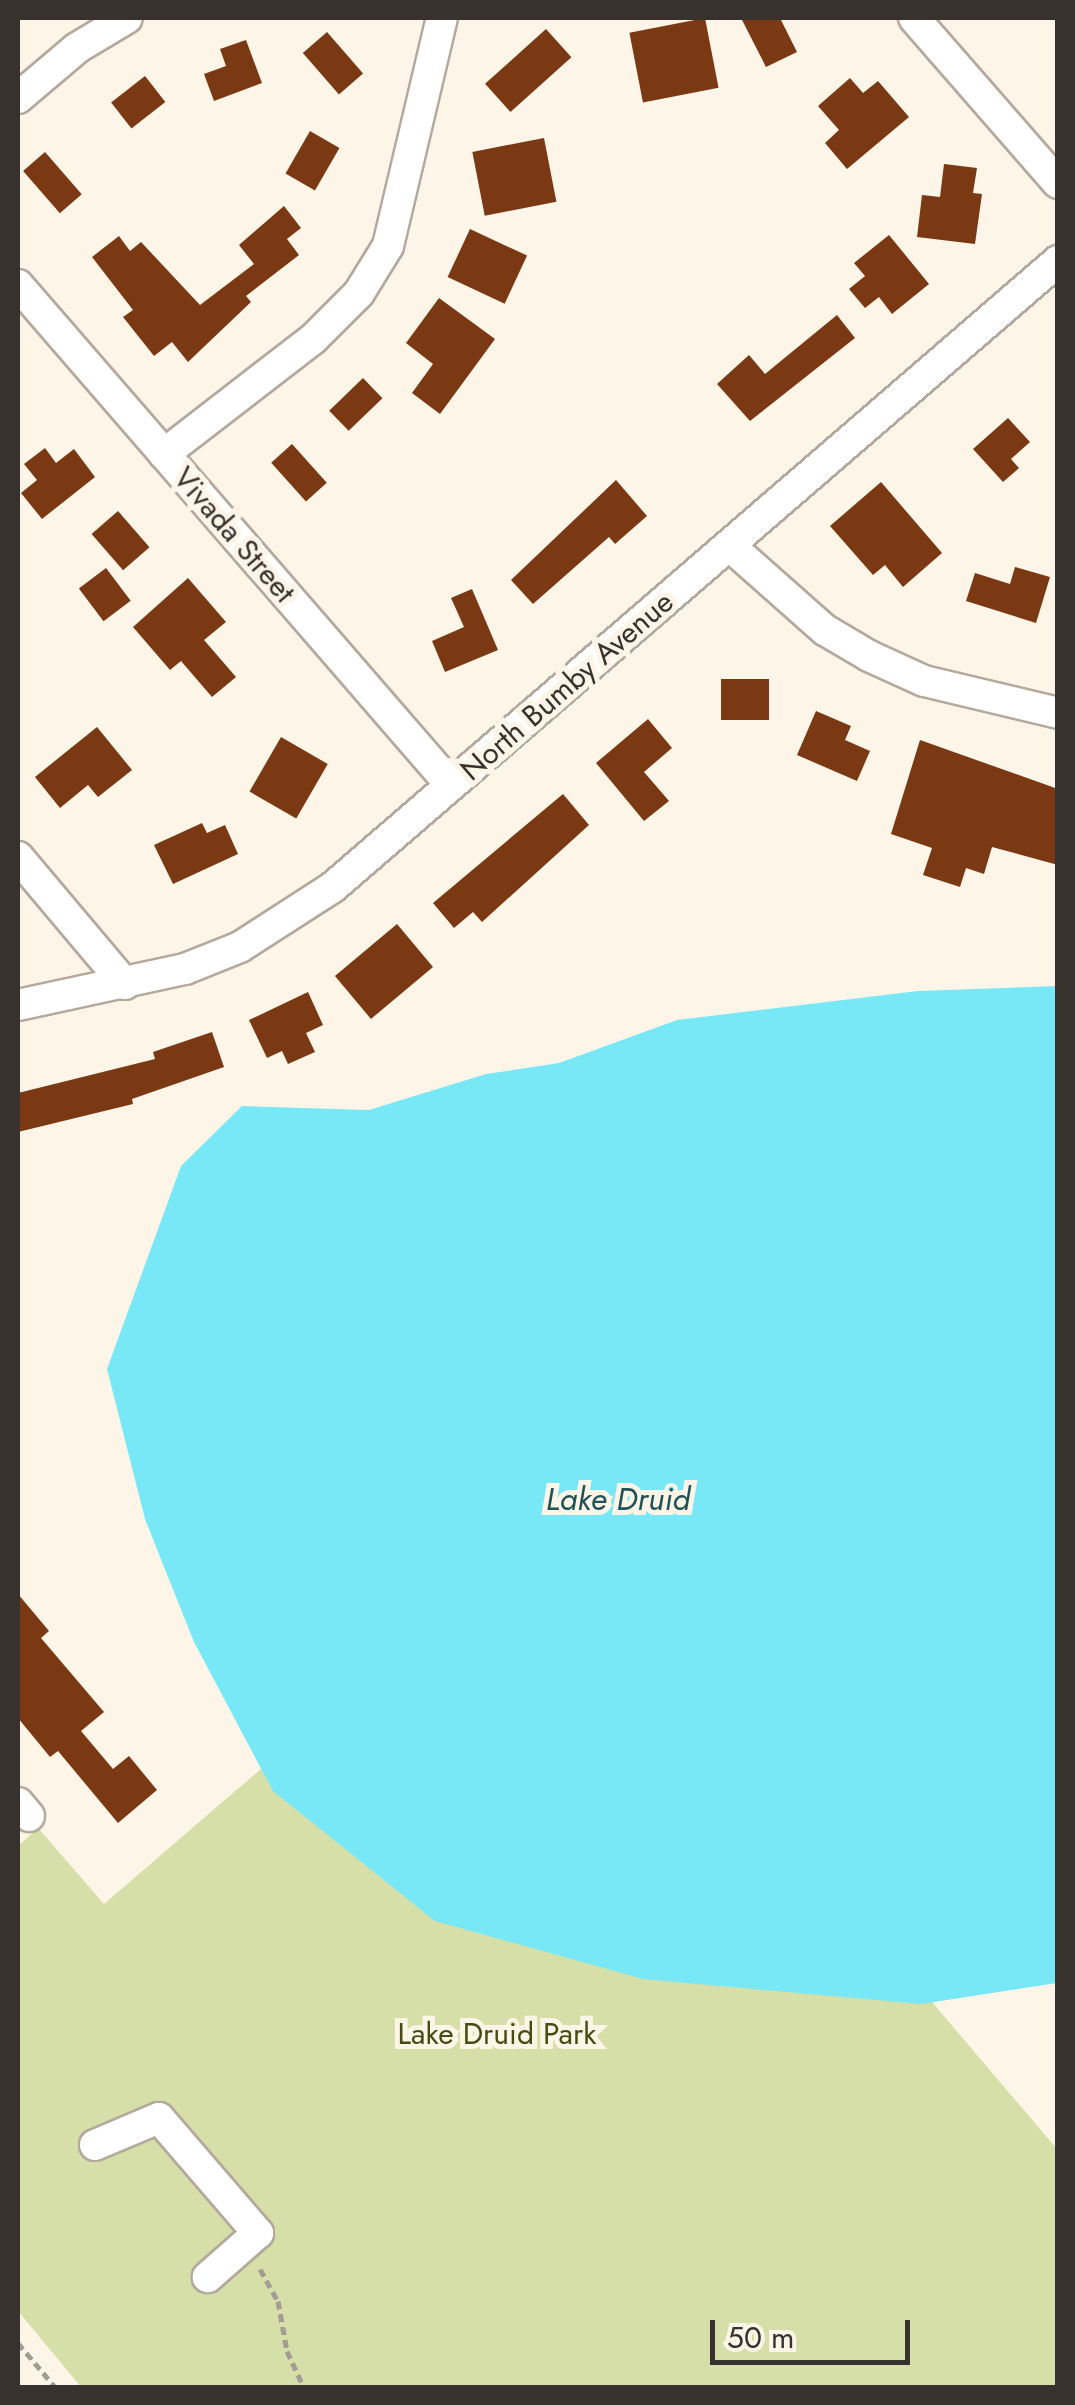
<!DOCTYPE html>
<html>
<head>
<meta charset="utf-8">
<style>
  body { margin:0 }
  #map { position:relative; width:1075px; height:2405px; overflow:hidden; background:#fef5e9; font-family:Jost,sans-serif }
  div>[style] { position:absolute }
  [style*='--x'] { left:calc(var(--x)*1px); top:calc(var(--y)*1px); width:calc(var(--w)*1px); rotate:calc(var(--a)*1deg) }
  .green>* { inset:0; background:#d6dfa8 }
  .water>* { inset:0; background:#78e8f7 }
  .building>* { inset:0; background:#7a3813; transform-origin:0 0 }
  .path>* { height:5px; margin-top:-2.5px; transform-origin:0; background:repeating-linear-gradient(90deg,#a39c93 0 8px,transparent 0 13px) }
  .roads { filter:drop-shadow(2px 0 #b4a99c) drop-shadow(-2px 0 #b4a99c) drop-shadow(0 2px #b4a99c) drop-shadow(0 -2px #b4a99c) }
  .minor>* { height:30px; margin:-15px; padding:0 15px; transform-origin:15px; border-radius:15px; background:#fff }
  span { translate:-50% -50%; white-space:nowrap; text-align:center; line-height:1.15; -webkit-text-stroke:10px #fef5e9; paint-order:stroke }
  .street-label { font-size:30px; color:#37322d }
  .park-label { font-size:30px; color:#454c10 }
  .water-label { font-size:32px; color:#205258; font-style:italic }
  .frame { position:absolute; inset:0; border:20px solid #37322d; pointer-events:none }
  .scale { position:absolute; left:710px; top:2320px; width:200px; height:45px; box-sizing:border-box; border:5px solid #37322d; border-top:0; padding-left:12px; font-size:30px; line-height:35px; white-space:nowrap; color:#37322d; -webkit-text-stroke:8px #fef5e9; paint-order:stroke }
</style>
</head>
<body>
<div id="map">
  <div class="green">
    <div style="clip-path:polygon(534px 1534px,1057px 2149px,1057px 2387px,81px 2387px,18px 2311px,18px 1846px,38px 1828px,104px 1904px)"></div>
  </div>
  <div class="water">
    <div style="clip-path:polygon(1057px 986px,1057px 1983px,921px 2004px,643px 1979px,435px 1921px,273px 1791px,194px 1642px,145px 1519px,107px 1369px,181px 1166px,242px 1106px,369px 1110px,486px 1074px,559px 1063px,677px 1020px,918px 991px)"></div>
  </div>
  <div class="building">
    <div style="left:705px;top:18px;width:71px;height:77px;rotate:79deg"></div>
    <div style="clip-path:polygon(741px 18px,780px 18px,797px 52px,766px 67px)"></div>
    <div style="left:546px;top:29px;width:38px;height:82px;rotate:48deg"></div>
    <div style="left:327px;top:32px;width:55px;height:32px;rotate:49deg"></div>
    <div style="clip-path:polygon(246px 40px,262px 83px,214px 101px,204px 74px,226px 66px,220px 49px)"></div>
    <div style="left:145px;top:76px;width:33px;height:43px;rotate:52deg"></div>
    <div style="clip-path:polygon(850px 78px,863px 93px,878px 81px,909px 117px,847px 169px,825px 143px,839px 130px,818px 106px)"></div>
    <div style="left:310px;top:131px;width:34px;height:49px;rotate:30deg"></div>
    <div style="left:544px;top:138px;width:65px;height:73px;rotate:79deg"></div>
    <div style="left:45px;top:152px;width:56px;height:29px;rotate:49deg"></div>
    <div style="clip-path:polygon(944px 164px,977px 168px,973px 193px,982px 194px,975px 244px,917px 237px,922px 195px,940px 197px)"></div>
    <div style="clip-path:polygon(284px 206px,301px 228px,278px 246px,287px 239px,299px 255px,246px 296px,251px 302px,188px 362px,172px 342px,154px 356px,123px 317px,133px 310px,92px 257px,119px 236px,130px 251px,141px 242px,200px 305px,254px 264px,239px 245px)"></div>
    <div style="left:470px;top:229px;width:63px;height:53px;rotate:25deg"></div>
    <div style="clip-path:polygon(889px 235px,929px 284px,892px 314px,879px 297px,865px 308px,849px 289px,865px 276px,854px 263px)"></div>
    <div style="clip-path:polygon(439px 298px,495px 339px,440px 414px,412px 393px,433px 364px,406px 343px)"></div>
    <div style="clip-path:polygon(837px 315px,855px 338px,750px 421px,717px 384px,749px 355px,765px 374px)"></div>
    <div style="left:363px;top:378px;width:28px;height:47px;rotate:46deg"></div>
    <div style="clip-path:polygon(1008px 418px,1030px 442px,1011px 459px,1019px 468px,1003px 482px,973px 449px)"></div>
    <div style="left:292px;top:444px;width:52px;height:28px;rotate:48deg"></div>
    <div style="clip-path:polygon(45px 448px,56px 463px,74px 449px,95px 477px,42px 519px,21px 493px,37px 480px,24px 464px)"></div>
    <div style="clip-path:polygon(616px 480px,647px 516px,615px 544px,609px 537px,533px 604px,511px 580px)"></div>
    <div style="clip-path:polygon(881px 482px,942px 553px,903px 587px,885px 565px,873px 575px,830px 526px)"></div>
    <div style="left:118px;top:511px;width:48px;height:35px;rotate:49deg"></div>
    <div style="clip-path:polygon(1015px 567px,1050px 577px,1036px 623px,966px 601px,975px 573px,1010px 584px)"></div>
    <div style="left:106px;top:568px;width:41px;height:34px;rotate:53deg"></div>
    <div style="clip-path:polygon(188px 578px,226px 622px,204px 640px,236px 677px,212px 697px,181px 661px,170px 670px,133px 627px)"></div>
    <div style="clip-path:polygon(472px 589px,498px 650px,445px 672px,432px 641px,464px 627px,451px 598px)"></div>
    <div style="left:769px;top:679px;width:41px;height:48px;rotate:90deg"></div>
    <div style="clip-path:polygon(816px 711px,851px 726px,845px 740px,870px 751px,857px 781px,797px 755px)"></div>
    <div style="clip-path:polygon(648px 719px,672px 748px,644px 772px,669px 801px,644px 821px,596px 763px)"></div>
    <div style="clip-path:polygon(97px 727px,132px 770px,98px 797px,88px 785px,60px 808px,35px 777px)"></div>
    <div style="left:281px;top:737px;width:54px;height:63px;rotate:30deg"></div>
    <div style="clip-path:polygon(920px 740px,1058px 789px,1058px 865px,992px 847px,984px 874px,966px 868px,960px 887px,923px 875px,932px 848px,891px 834px)"></div>
    <div style="clip-path:polygon(563px 794px,589px 825px,482px 922px,473px 912px,454px 928px,433px 903px)"></div>
    <div style="clip-path:polygon(202px 823px,207px 833px,225px 825px,238px 854px,173px 884px,154px 845px)"></div>
    <div style="left:397px;top:924px;width:56px;height:81px;rotate:50deg"></div>
    <div style="clip-path:polygon(308px 992px,323px 1025px,306px 1033px,315px 1052px,288px 1064px,282px 1051px,267px 1058px,249px 1020px)"></div>
    <div style="clip-path:polygon(212px 1032px,224px 1067px,132px 1099px,133px 1104px,18px 1132px,18px 1093px,155px 1059px,153px 1052px)"></div>
    <div style="clip-path:polygon(18px 1594px,49px 1631px,41px 1638px,104px 1712px,81px 1731px,113px 1769px,129px 1756px,157px 1790px,118px 1823px,58px 1751px,50px 1757px,18px 1718px)"></div>
  </div>
  <div class="path">
    <div style="--x:260;--y:2269;--w:37;--a:61"></div>
    <div style="--x:278;--y:2301;--w:51;--a:79.8"></div>
    <div style="--x:287;--y:2351;--w:41;--a:65.3"></div>
    <div style="--x:18;--y:2343;--w:59;--a:49.8"></div>
  </div>
  <div class="roads">
    <div class="minor">
      <div style="--x:914;--y:18;--w:219;--a:48.9"></div>
      <div style="--x:18;--y:98;--w:77;--a:-40.3"></div>
      <div style="--x:77;--y:48;--w:58;--a:-31"></div>
      <div style="--x:18;--y:285;--w:661;--a:49.11"></div>
      <div style="--x:164;--y:454;--w:188;--a:-37.7"></div>
      <div style="--x:313;--y:339;--w:65;--a:-45"></div>
      <div style="--x:359;--y:293;--w:55;--a:-58.3"></div>
      <div style="--x:388;--y:246;--w:234;--a:-76.7"></div>
      <div style="--x:730;--y:546;--w:127;--a:41.5"></div>
      <div style="--x:825;--y:630;--w:51;--a:30.6"></div>
      <div style="--x:869;--y:656;--w:60;--a:24.4"></div>
      <div style="--x:924;--y:681;--w:138;--a:13.4"></div>
      <div style="--x:18;--y:857;--w:166;--a:49.9"></div>
      <div style="--x:18;--y:1005;--w:171;--a:-12.2"></div>
      <div style="--x:185;--y:969;--w:59;--a:-21.8"></div>
      <div style="--x:240;--y:947;--w:111;--a:-32.8"></div>
      <div style="--x:333;--y:887;--w:958;--a:-40.81"></div>
      <div style="--x:18;--y:1803;--w:17;--a:50"></div>
      <div style="--x:95;--y:2145;--w:69;--a:-22.9"></div>
      <div style="--x:159;--y:2118;--w:152;--a:49.3"></div>
      <div style="--x:258;--y:2233;--w:67;--a:138.7"></div>
    </div>
  </div>
  <div class="street-label">
    <span style="left:234px;top:535px;rotate:49deg">Vivada Street</span>
    <span style="left:567px;top:686px;rotate:-41deg">North Bumby Avenue</span>
  </div>
  <div class="park-label">
    <span style="left:497px;top:2034px">Lake Druid Park</span>
  </div>
  <div class="water-label">
    <span style="left:618px;top:1499px">Lake Druid</span>
  </div>
  <div class="frame"></div>
  <div class="scale">50 m</div>
</div>
</body>
</html>
